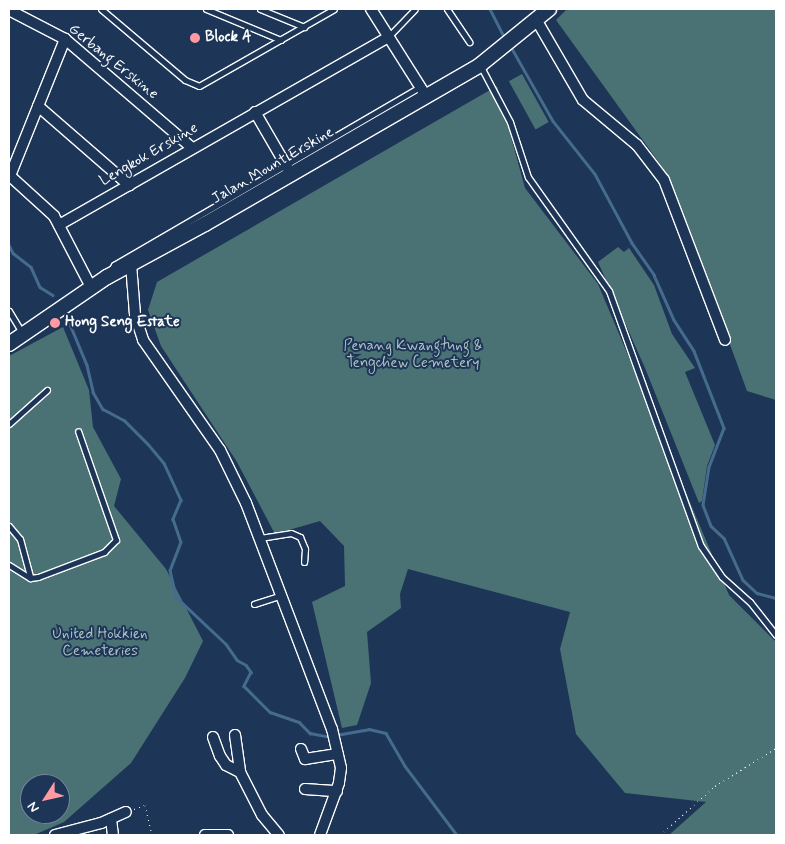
<!DOCTYPE html>
<html>
<head>
<meta charset="utf-8">
<style>
  body { margin:0 }
  #map { position:relative; width:785px; height:844px; overflow:hidden; background:#1d3557; font-family:Mynerve,sans-serif }
  div>[style] { position:absolute }
  [style*='--x'] { left:calc(var(--x)*1px); top:calc(var(--y)*1px); width:calc(var(--w)*1px); rotate:calc(var(--a)*1deg) }
  .green>* { inset:0; background:#4a7275; transform-origin:0 0 }
  .stream>* { height:2.5px; margin:-1.25px; padding:0 1.25px; transform-origin:1.25px; border-radius:1.25px; background:#456c8d }
  .path>* { height:1px; margin-top:-0.5px; transform-origin:0; background:repeating-linear-gradient(90deg,#fff 0 1px,transparent 0 5px) }
  .roads { filter:drop-shadow(1px 0 #fff) drop-shadow(-1px 0 #fff) drop-shadow(0 1px #fff) drop-shadow(0 -1px #fff) }
  .service>* { height:5px; margin:-2.5px; padding:0 2.5px; transform-origin:2.5px; border-radius:2.5px; background:#1d3557 }
  .minor>* { height:10px; margin:-5px; padding:0 5px; transform-origin:5px; border-radius:5px; background:#1d3557 }
  .secondary>* { height:14px; margin:-7px; padding:0 7px; transform-origin:7px; border-radius:7px; background:#1d3557 }
  .dots>* { width:14px; height:14px; translate:-50% -50%; box-sizing:border-box; border:2px solid #1d3557; border-radius:50% }
  span { translate:-50% -50%; white-space:nowrap; text-align:center; line-height:1.15; -webkit-text-stroke:4px #1d3557; paint-order:stroke }
  .poi-label { font-size:15px; color:#fff; font-weight:700 }
  .left { translate:0 -50%; text-align:left }
  .street-label { font-size:15px; color:#fff }
  .park-label { font-size:15px; color:#aec0c1 }
  .frame { position:absolute; inset:0; border:10px solid #fff; pointer-events:none }
  .north { position:absolute; left:20px; top:774px; width:50px; height:50px; box-sizing:border-box; background:#1d3557; border:1px solid #77869a; border-radius:50%; rotate:235deg; font-size:14px; font-weight:700; line-height:20px; text-align:center; color:#fff }
  .north::after { content:''; display:block; margin:auto; width:18px; height:22px; background:#ff9aa2; clip-path:polygon(50% 0,100% 100%,50% 72%,0 100%) }
</style>
</head>
<body>
<div id="map">
  <div class="green">
    <div style="clip-path:polygon(567px 9px,776px 9px,776px 400px,747px 391px,668px 175px,556px 20px)"></div>
    <div style="left:522px;top:74px;width:55px;height:15px;rotate:61deg"></div>
    <div style="clip-path:polygon(497px 86px,525px 188px,598px 284px,729px 595px,776px 642px,776px 835px,669px 835px,706px 802px,625px 793px,576px 734px,560px 649px,570px 612px,408px 569px,400px 594px,401px 608px,367px 632px,371px 683px,357px 725px,342px 728px,312px 602px,345px 586px,344px 546px,320px 521px,275px 534px,237px 462px,161px 346px,148px 310px,157px 282px)"></div>
    <div style="clip-path:polygon(618px 247px,624px 252px,629px 248px,654px 285px,672px 334px,695px 368px,685px 372px,715px 445px,707px 466px,702px 501px,699px 503px,645px 368px,598px 262px)"></div>
    <div style="clip-path:polygon(evenodd,63px 327px,89px 390px,93px 427px,121px 479px,114px 506px,166px 569px,203px 641px,185px 678px,131px 763px,64px 822px,34px 835px,9px 835px,9px 356px,63px 327px,30px 784px,60px 784px,60px 814px,30px 814px,30px 784px)"></div>
  </div>
  <div class="stream">
    <div style="--x:490;--y:9;--w:34;--a:63"></div>
    <div style="--x:510;--y:45;--w:87;--a:60.5"></div>
    <div style="--x:553;--y:121;--w:68;--a:51.6"></div>
    <div style="--x:595;--y:174;--w:78;--a:61.8"></div>
    <div style="--x:632;--y:243;--w:39;--a:55"></div>
    <div style="--x:654;--y:275;--w:49;--a:66"></div>
    <div style="--x:674;--y:320;--w:37;--a:57"></div>
    <div style="--x:694;--y:351;--w:83;--a:68.7"></div>
    <div style="--x:724;--y:428;--w:42;--a:111"></div>
    <div style="--x:709;--y:467;--w:38;--a:99"></div>
    <div style="--x:703;--y:505;--w:22;--a:69"></div>
    <div style="--x:711;--y:526;--w:18;--a:43"></div>
    <div style="--x:724;--y:538;--w:46;--a:65.7"></div>
    <div style="--x:743;--y:580;--w:19;--a:43"></div>
    <div style="--x:757;--y:593;--w:20;--a:15"></div>
    <div style="--x:9;--y:245;--w:9;--a:63"></div>
    <div style="--x:13;--y:253;--w:23;--a:38"></div>
    <div style="--x:31;--y:267;--w:22;--a:66"></div>
    <div style="--x:40;--y:287;--w:15;--a:32"></div>
    <div style="--x:67;--y:317;--w:52;--a:67.4"></div>
    <div style="--x:87;--y:365;--w:28;--a:77"></div>
    <div style="--x:93;--y:392;--w:20;--a:60"></div>
    <div style="--x:103;--y:409;--w:24;--a:28"></div>
    <div style="--x:124;--y:420;--w:34;--a:45"></div>
    <div style="--x:148;--y:444;--w:25;--a:50"></div>
    <div style="--x:164;--y:463;--w:41;--a:65.3"></div>
    <div style="--x:181;--y:500;--w:21;--a:113"></div>
    <div style="--x:173;--y:519;--w:24;--a:71"></div>
    <div style="--x:181;--y:542;--w:30;--a:111"></div>
    <div style="--x:170;--y:570;--w:28;--a:77"></div>
    <div style="--x:176;--y:597;--w:69;--a:43.2"></div>
    <div style="--x:226;--y:644;--w:19;--a:55"></div>
    <div style="--x:237;--y:660;--w:10;--a:29"></div>
    <div style="--x:246;--y:665;--w:9;--a:54"></div>
    <div style="--x:251;--y:672;--w:16;--a:117"></div>
    <div style="--x:244;--y:686;--w:37;--a:45"></div>
    <div style="--x:270;--y:712;--w:31;--a:19"></div>
    <div style="--x:299;--y:722;--w:16;--a:45"></div>
    <div style="--x:310;--y:733;--w:21;--a:11"></div>
    <div style="--x:336;--y:735;--w:34;--a:-10"></div>
    <div style="--x:369;--y:729;--w:17;--a:13"></div>
    <div style="--x:386;--y:733;--w:38;--a:60"></div>
    <div style="--x:405;--y:766;--w:86;--a:53"></div>
  </div>
  <div class="path">
    <div style="--x:134;--y:809;--w:12;--a:-20"></div>
    <div style="--x:145;--y:805;--w:31;--a:77"></div>
    <div style="--x:660;--y:835;--w:74;--a:-41.7"></div>
    <div style="--x:715;--y:786;--w:72;--a:-31.9"></div>
  </div>
  <div class="roads">
    <div class="service">
      <div style="--x:101;--y:9;--w:110;--a:40.2"></div>
      <div style="--x:185;--y:80;--w:15;--a:23"></div>
      <div style="--x:199;--y:86;--w:155;--a:-29.7"></div>
      <div style="--x:206;--y:9;--w:81;--a:22.5"></div>
      <div style="--x:260;--y:9;--w:48;--a:22.2"></div>
      <div style="--x:447;--y:9;--w:40;--a:56"></div>
      <div style="--x:389;--y:36;--w:37;--a:-46"></div>
      <div style="--x:480;--y:65;--w:64;--a:62.2"></div>
      <div style="--x:510;--y:122;--w:58;--a:71.9"></div>
      <div style="--x:528;--y:177;--w:140;--a:54.6"></div>
      <div style="--x:609;--y:291;--w:271;--a:70.2"></div>
      <div style="--x:701;--y:546;--w:37;--a:56"></div>
      <div style="--x:722;--y:577;--w:38;--a:42"></div>
      <div style="--x:750;--y:602;--w:42;--a:51.8"></div>
      <div style="--x:111;--y:270;--w:6;--a:-59"></div>
      <div style="--x:114;--y:265;--w:354;--a:-30.2"></div>
      <div style="--x:9;--y:311;--w:26;--a:59"></div>
      <div style="--x:9;--y:424;--w:51;--a:-41.8"></div>
      <div style="--x:9;--y:526;--w:17;--a:50"></div>
      <div style="--x:20;--y:539;--w:39;--a:75"></div>
      <div style="--x:260;--y:538;--w:31;--a:-9"></div>
      <div style="--x:291;--y:533;--w:10;--a:24"></div>
      <div style="--x:300;--y:537;--w:13;--a:67"></div>
      <div style="--x:305;--y:549;--w:13;--a:94"></div>
      <div style="--x:9;--y:565;--w:25;--a:32"></div>
      <div style="--x:30;--y:578;--w:8;--a:-7"></div>
      <div style="--x:38;--y:577;--w:71;--a:-20.7"></div>
      <div style="--x:104;--y:552;--w:17;--a:-45"></div>
      <div style="--x:116;--y:540;--w:115;--a:-109.2"></div>
      <div style="--x:254;--y:604;--w:29;--a:-18"></div>
    </div>
    <div class="minor">
      <div style="--x:371;--y:9;--w:103;--a:57.7"></div>
      <div style="--x:9;--y:10;--w:63;--a:27.4"></div>
      <div style="--x:65;--y:39;--w:166;--a:40.6"></div>
      <div style="--x:537;--y:21;--w:91;--a:59.8"></div>
      <div style="--x:583;--y:100;--w:70;--a:39.8"></div>
      <div style="--x:637;--y:145;--w:44;--a:52.4"></div>
      <div style="--x:664;--y:180;--w:171;--a:69.1"></div>
      <div style="--x:38;--y:106;--w:121;--a:41"></div>
      <div style="--x:255;--y:112;--w:72;--a:59.9"></div>
      <div style="--x:9;--y:175;--w:61;--a:42.3"></div>
      <div style="--x:54;--y:216;--w:80;--a:62.5"></div>
      <div style="--x:10;--y:176;--w:148;--a:-68.1"></div>
      <div style="--x:59;--y:225;--w:380;--a:-29.7"></div>
      <div style="--x:131;--y:264;--w:51;--a:85.5"></div>
      <div style="--x:135;--y:315;--w:26;--a:72"></div>
      <div style="--x:143;--y:340;--w:134;--a:55"></div>
      <div style="--x:220;--y:450;--w:59;--a:63.9"></div>
      <div style="--x:246;--y:503;--w:242;--a:69.2"></div>
      <div style="--x:332;--y:729;--w:40;--a:77"></div>
      <div style="--x:341;--y:768;--w:15;--a:98"></div>
      <div style="--x:339;--y:783;--w:55;--a:110.1"></div>
      <div style="--x:235;--y:735;--w:37;--a:82"></div>
      <div style="--x:213;--y:737;--w:20;--a:70"></div>
      <div style="--x:220;--y:756;--w:11;--a:56"></div>
      <div style="--x:226;--y:765;--w:16;--a:27"></div>
      <div style="--x:240;--y:772;--w:48;--a:62.9"></div>
      <div style="--x:262;--y:815;--w:26;--a:50"></div>
      <div style="--x:301;--y:749;--w:11;--a:68"></div>
      <div style="--x:305;--y:759;--w:33;--a:-9"></div>
      <div style="--x:305;--y:789;--w:32;--a:4"></div>
      <div style="--x:111;--y:819;--w:16;--a:83"></div>
      <div style="--x:55;--y:835;--w:48;--a:-14.6"></div>
      <div style="--x:101;--y:823;--w:27;--a:-24"></div>
      <div style="--x:205;--y:835;--w:23;--a:0"></div>
    </div>
    <div class="secondary">
      <div style="--x:9;--y:344;--w:119;--a:-34.4"></div>
      <div style="--x:107;--y:277;--w:111;--a:-28.4"></div>
      <div style="--x:205;--y:224;--w:318;--a:-30"></div>
      <div style="--x:480;--y:65;--w:89;--a:-39.1"></div>
    </div>
  </div>
  <div class="dots">
    <div style="left:195px;top:38px;background:#ff9aa2"></div>
    <div style="left:55px;top:323px;background:#ff9aa2"></div>
  </div>
  <div class="poi-label">
    <span class="left" style="left:205px;top:38px">Block A</span>
    <span class="left" style="left:65px;top:323px">Hong Seng Estate</span>
  </div>
  <div class="street-label">
    <span style="left:113px;top:62px;rotate:39deg">Gerbang Erskine</span>
    <span style="left:149px;top:155px;rotate:-30deg">Lengkok Erskine</span>
    <span style="left:273px;top:166px;rotate:-30deg">Jalan Mount Erskine</span>
  </div>
  <div class="park-label">
    <span style="left:413px;top:355px">Penang Kwangtung &amp;<br>Tengchew Cemetery</span>
    <span style="left:100px;top:643px">United Hokkien<br>Cemeteries</span>
  </div>
  <div class="frame"></div>
  <div class="north">N</div>
</div>
</body>
</html>
